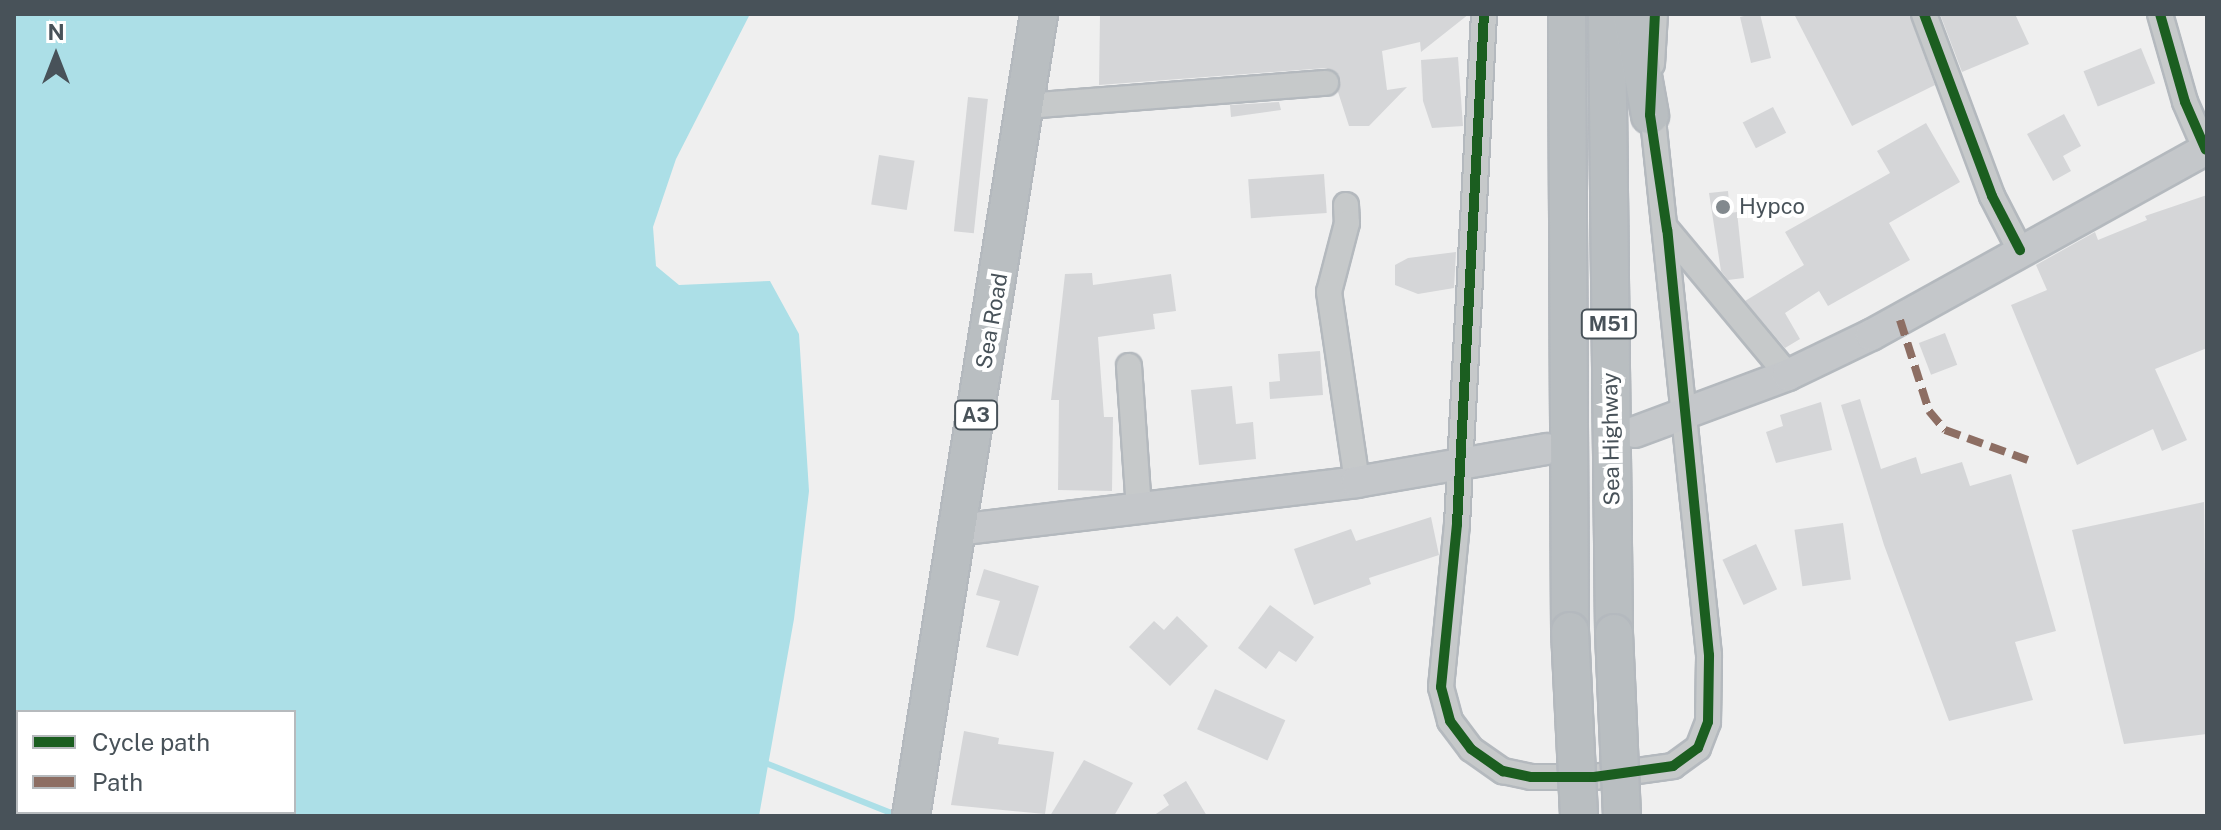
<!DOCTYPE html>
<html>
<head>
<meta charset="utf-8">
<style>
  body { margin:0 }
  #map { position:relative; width:2221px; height:830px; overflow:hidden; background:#efefef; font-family:"Public Sans",sans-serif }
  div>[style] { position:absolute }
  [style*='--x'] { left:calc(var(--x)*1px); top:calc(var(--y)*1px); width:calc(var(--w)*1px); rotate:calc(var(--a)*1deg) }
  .water>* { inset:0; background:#acdfe7 }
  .stream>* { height:6px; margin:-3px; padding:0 3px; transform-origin:3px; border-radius:3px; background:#acdfe7 }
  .building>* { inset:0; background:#d5d6d8; transform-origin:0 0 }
  .roads { filter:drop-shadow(2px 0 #b4b9be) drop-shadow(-2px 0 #b4b9be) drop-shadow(0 2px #b4b9be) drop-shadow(0 -2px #b4b9be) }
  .minor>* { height:24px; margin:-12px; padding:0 12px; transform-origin:12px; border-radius:12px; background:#c6c9ca }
  .major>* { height:30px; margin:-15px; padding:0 15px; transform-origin:15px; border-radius:15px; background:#c4c7ca }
  .highway>* { height:36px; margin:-18px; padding:0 18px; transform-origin:18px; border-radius:18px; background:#b9bec1 }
  .bridges { filter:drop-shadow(2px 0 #b4b9be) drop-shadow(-2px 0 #b4b9be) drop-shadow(0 2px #b4b9be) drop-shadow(0 -2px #b4b9be) }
  .highway-bridge>* { height:36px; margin:-18px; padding:0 18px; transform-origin:18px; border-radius:18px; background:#b9bec1 }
  .quiet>* { height:8px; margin-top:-4px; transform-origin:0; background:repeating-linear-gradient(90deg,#8d6e63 0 16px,transparent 0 24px) }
  .cycleway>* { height:10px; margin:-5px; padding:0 5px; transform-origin:5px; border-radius:5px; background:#1b5e20 }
  .dots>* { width:22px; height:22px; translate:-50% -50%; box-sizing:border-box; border:4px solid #fff; border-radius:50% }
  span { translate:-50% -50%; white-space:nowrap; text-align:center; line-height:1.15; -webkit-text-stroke:8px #fff; paint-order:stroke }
  .shield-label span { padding:2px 6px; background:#fff; border:2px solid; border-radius:6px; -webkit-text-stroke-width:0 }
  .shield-label { font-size:20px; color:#485259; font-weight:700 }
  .poi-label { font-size:22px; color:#485259 }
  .left { translate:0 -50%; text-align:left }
  .street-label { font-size:22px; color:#485259 }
  .frame { position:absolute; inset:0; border:16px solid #485259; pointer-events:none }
  .legend { position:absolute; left:16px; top:710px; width:280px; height:104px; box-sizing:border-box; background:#fff; border:2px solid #b6babd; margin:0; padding:10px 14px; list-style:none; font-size:24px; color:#485259 }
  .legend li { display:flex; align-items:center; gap:16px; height:40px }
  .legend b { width:40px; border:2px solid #b6babd }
  .north { position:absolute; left:16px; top:16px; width:80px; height:80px; -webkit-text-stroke:6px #fff; paint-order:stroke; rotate:0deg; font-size:22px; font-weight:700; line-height:32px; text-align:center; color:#485259 }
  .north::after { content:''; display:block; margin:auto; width:28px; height:36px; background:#485259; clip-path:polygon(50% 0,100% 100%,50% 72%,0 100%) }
</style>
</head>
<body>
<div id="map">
  <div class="water">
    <div style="clip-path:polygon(evenodd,14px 14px,750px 14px,676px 159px,653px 227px,656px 266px,679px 285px,770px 281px,799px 334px,809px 491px,794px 619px,759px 816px,14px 816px,14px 14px,18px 712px,294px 712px,294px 812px,18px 812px,18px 712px)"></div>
  </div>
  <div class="stream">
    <div style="--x:768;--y:764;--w:141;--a:21.7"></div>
  </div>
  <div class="building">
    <div style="clip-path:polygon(1100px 14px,1469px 14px,1421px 52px,1420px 42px,1382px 51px,1387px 90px,1407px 87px,1369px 126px,1349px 126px,1338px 92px,1339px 75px,1326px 68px,1099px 85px)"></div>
    <div style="clip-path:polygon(1752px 14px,1760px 14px,1771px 58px,1751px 63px,1740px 17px)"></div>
    <div style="clip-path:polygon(1794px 14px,1909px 14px,1935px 85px,1852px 126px)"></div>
    <div style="clip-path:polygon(1940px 14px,2015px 14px,2029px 44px,1962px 72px)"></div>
    <div style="left:2141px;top:48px;width:38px;height:62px;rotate:68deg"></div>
    <div style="clip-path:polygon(1458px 57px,1463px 126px,1432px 128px,1423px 101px,1421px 60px)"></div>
    <div style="left:968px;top:97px;width:20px;height:135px;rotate:6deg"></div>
    <div style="clip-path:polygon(1279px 102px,1281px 110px,1231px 117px,1230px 105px)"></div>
    <div style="left:1773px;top:107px;width:29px;height:34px;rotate:63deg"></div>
    <div style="clip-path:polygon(2064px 114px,2081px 146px,2063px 156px,2071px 171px,2053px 181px,2027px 134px)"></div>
    <div style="clip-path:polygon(1926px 123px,1960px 182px,1889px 223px,1910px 260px,1828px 306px,1819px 291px,1785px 313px,1800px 339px,1785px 348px,1745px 301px,1804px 265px,1785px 232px,1890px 173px,1877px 151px)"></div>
    <div style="left:879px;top:155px;width:36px;height:50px;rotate:9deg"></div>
    <div style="left:1324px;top:174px;width:39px;height:76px;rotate:86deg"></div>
    <div style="clip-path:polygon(1728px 191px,1730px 213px,1737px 212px,1744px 278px,1728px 280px,1721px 271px,1709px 193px)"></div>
    <div style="clip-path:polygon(2207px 195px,2207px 348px,2155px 369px,2187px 440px,2162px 451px,2153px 429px,2077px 465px,2011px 305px,2047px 290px,2036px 265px,2095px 232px,2098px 240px,2147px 220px,2145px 216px)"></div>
    <div style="clip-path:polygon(1456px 252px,1454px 288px,1418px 294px,1395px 285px,1395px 265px,1408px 258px)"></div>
    <div style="clip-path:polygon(1092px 273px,1093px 285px,1171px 274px,1176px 311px,1153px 314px,1155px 329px,1098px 337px,1104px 417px,1113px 417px,1112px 491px,1058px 490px,1059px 400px,1051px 400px,1065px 274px)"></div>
    <div style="left:1945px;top:333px;width:34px;height:28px;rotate:69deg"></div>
    <div style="clip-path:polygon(1320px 351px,1323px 395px,1270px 399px,1269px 382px,1280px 381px,1278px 354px)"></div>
    <div style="clip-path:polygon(1232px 386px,1236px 424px,1253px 422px,1256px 459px,1199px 465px,1191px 390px)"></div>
    <div style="clip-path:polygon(1860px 399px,1881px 469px,1916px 457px,1921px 474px,1962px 462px,1970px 486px,2011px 474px,2056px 631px,2015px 642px,2033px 700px,1949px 721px,1884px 545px,1841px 405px)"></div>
    <div style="clip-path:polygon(1821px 402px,1832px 450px,1776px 463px,1766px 432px,1783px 426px,1780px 415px)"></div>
    <div style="clip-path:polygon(2204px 502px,2207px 734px,2124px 744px,2072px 530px)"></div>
    <div style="clip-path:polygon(1431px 517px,1439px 555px,1369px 578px,1371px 584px,1314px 605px,1294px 549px,1351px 529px,1356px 541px)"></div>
    <div style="left:1843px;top:523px;width:57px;height:49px;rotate:82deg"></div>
    <div style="left:1756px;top:544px;width:50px;height:37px;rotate:65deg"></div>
    <div style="clip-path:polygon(984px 569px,1039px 586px,1018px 656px,986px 647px,1000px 601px,976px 595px)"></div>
    <div style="clip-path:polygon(1270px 605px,1314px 637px,1296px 662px,1279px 651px,1266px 669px,1238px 648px)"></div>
    <div style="clip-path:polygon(1177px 616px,1208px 646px,1170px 686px,1129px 647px,1154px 621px,1164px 630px)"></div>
    <div style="left:1215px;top:689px;width:77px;height:44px;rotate:24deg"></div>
    <div style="clip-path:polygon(964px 731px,999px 738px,998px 744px,1054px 752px,1045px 814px,951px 805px)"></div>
    <div style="clip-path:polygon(1084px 760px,1133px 783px,1114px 816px,1050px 816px)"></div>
    <div style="clip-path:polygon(1186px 781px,1207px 816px,1153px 816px,1169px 805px,1163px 795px)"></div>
  </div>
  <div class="roads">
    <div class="minor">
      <div style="--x:1484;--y:14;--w:511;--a:93.03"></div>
      <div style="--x:1457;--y:524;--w:164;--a:95.6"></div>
      <div style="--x:1441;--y:687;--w:35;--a:75"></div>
      <div style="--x:1450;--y:721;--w:35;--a:53"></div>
      <div style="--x:1471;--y:749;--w:39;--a:35"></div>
      <div style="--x:1503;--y:771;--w:29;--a:12"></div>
      <div style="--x:1531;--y:777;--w:63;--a:0"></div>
      <div style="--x:1594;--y:777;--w:80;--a:-7.9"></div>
      <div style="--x:1673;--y:766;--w:31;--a:-36"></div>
      <div style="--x:1698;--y:748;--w:28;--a:-69"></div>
      <div style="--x:1708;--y:722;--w:67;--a:-89.1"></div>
      <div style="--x:1709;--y:655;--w:558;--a:-95.97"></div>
      <div style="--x:1924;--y:14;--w:194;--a:69.5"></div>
      <div style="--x:1992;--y:196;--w:61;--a:62.6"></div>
      <div style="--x:2160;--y:14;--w:91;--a:74.1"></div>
      <div style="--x:2185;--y:102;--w:52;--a:66.4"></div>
      <div style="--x:1652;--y:64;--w:50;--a:-86.6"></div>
      <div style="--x:1025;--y:106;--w:302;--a:-4.4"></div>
      <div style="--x:1346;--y:205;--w:18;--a:87"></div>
      <div style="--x:1347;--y:223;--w:71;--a:104.6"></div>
      <div style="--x:1329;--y:292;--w:192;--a:81.6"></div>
      <div style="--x:1667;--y:230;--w:189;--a:50.2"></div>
      <div style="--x:1129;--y:366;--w:143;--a:86"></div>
    </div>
    <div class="major">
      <div style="--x:1635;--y:432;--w:163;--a:-20.4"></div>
      <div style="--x:1788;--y:375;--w:92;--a:-25.7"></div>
      <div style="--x:1871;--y:335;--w:384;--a:-29"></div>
      <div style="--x:956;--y:530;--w:404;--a:-6.8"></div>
      <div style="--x:1357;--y:482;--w:192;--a:-9.9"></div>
    </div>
    <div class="highway">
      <div style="--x:1567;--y:14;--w:617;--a:89.72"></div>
      <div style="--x:1607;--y:14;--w:619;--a:89.35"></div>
      <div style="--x:1632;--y:14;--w:103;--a:79.9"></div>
      <div style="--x:911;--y:816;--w:812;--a:-80.93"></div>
    </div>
  </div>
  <div class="bridges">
    <div class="highway-bridge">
      <div style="--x:1570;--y:631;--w:185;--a:87.2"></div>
      <div style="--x:1614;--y:633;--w:183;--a:87.5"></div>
    </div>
  </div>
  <div class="quiet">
    <div style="--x:1900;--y:320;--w:96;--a:72.3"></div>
    <div style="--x:1929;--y:411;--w:25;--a:50"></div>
    <div style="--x:1945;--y:430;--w:88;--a:19.9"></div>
  </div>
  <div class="cycleway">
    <div style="--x:1484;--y:14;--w:511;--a:93.03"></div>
    <div style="--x:1457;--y:524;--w:164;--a:95.6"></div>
    <div style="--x:1441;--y:687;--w:35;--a:75"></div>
    <div style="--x:1450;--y:721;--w:35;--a:53"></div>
    <div style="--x:1471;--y:749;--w:39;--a:35"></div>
    <div style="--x:1503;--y:771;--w:29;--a:12"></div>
    <div style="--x:1531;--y:777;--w:63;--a:0"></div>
    <div style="--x:1594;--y:777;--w:80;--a:-7.9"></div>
    <div style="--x:1673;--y:766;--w:31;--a:-36"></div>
    <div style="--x:1698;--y:748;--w:28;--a:-69"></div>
    <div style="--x:1708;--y:722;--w:67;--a:-89.1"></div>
    <div style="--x:1709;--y:655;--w:427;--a:-95.6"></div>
    <div style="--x:1667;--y:230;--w:116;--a:-98.4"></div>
    <div style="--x:1650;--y:115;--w:101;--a:-87.2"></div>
    <div style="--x:1924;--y:14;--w:194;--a:69.5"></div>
    <div style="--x:1992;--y:196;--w:61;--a:62.6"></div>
    <div style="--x:2160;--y:14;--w:91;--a:74.1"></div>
    <div style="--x:2185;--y:102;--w:52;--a:66.4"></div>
  </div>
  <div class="dots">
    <div style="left:1723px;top:207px;background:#82898e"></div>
  </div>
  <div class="shield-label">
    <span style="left:1609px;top:324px">M51</span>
    <span style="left:976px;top:415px">A3</span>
  </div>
  <div class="poi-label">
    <span class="left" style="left:1739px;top:207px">Hypco</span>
  </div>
  <div class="street-label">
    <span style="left:992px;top:321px;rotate:-80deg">Sea Road</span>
    <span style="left:1611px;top:439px;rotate:-91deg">Sea Highway</span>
  </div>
  <div class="frame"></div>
  <ul class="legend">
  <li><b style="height:10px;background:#1b5e20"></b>Cycle path</li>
  <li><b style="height:10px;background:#8d6e63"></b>Path</li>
  </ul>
  <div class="north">N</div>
</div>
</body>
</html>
